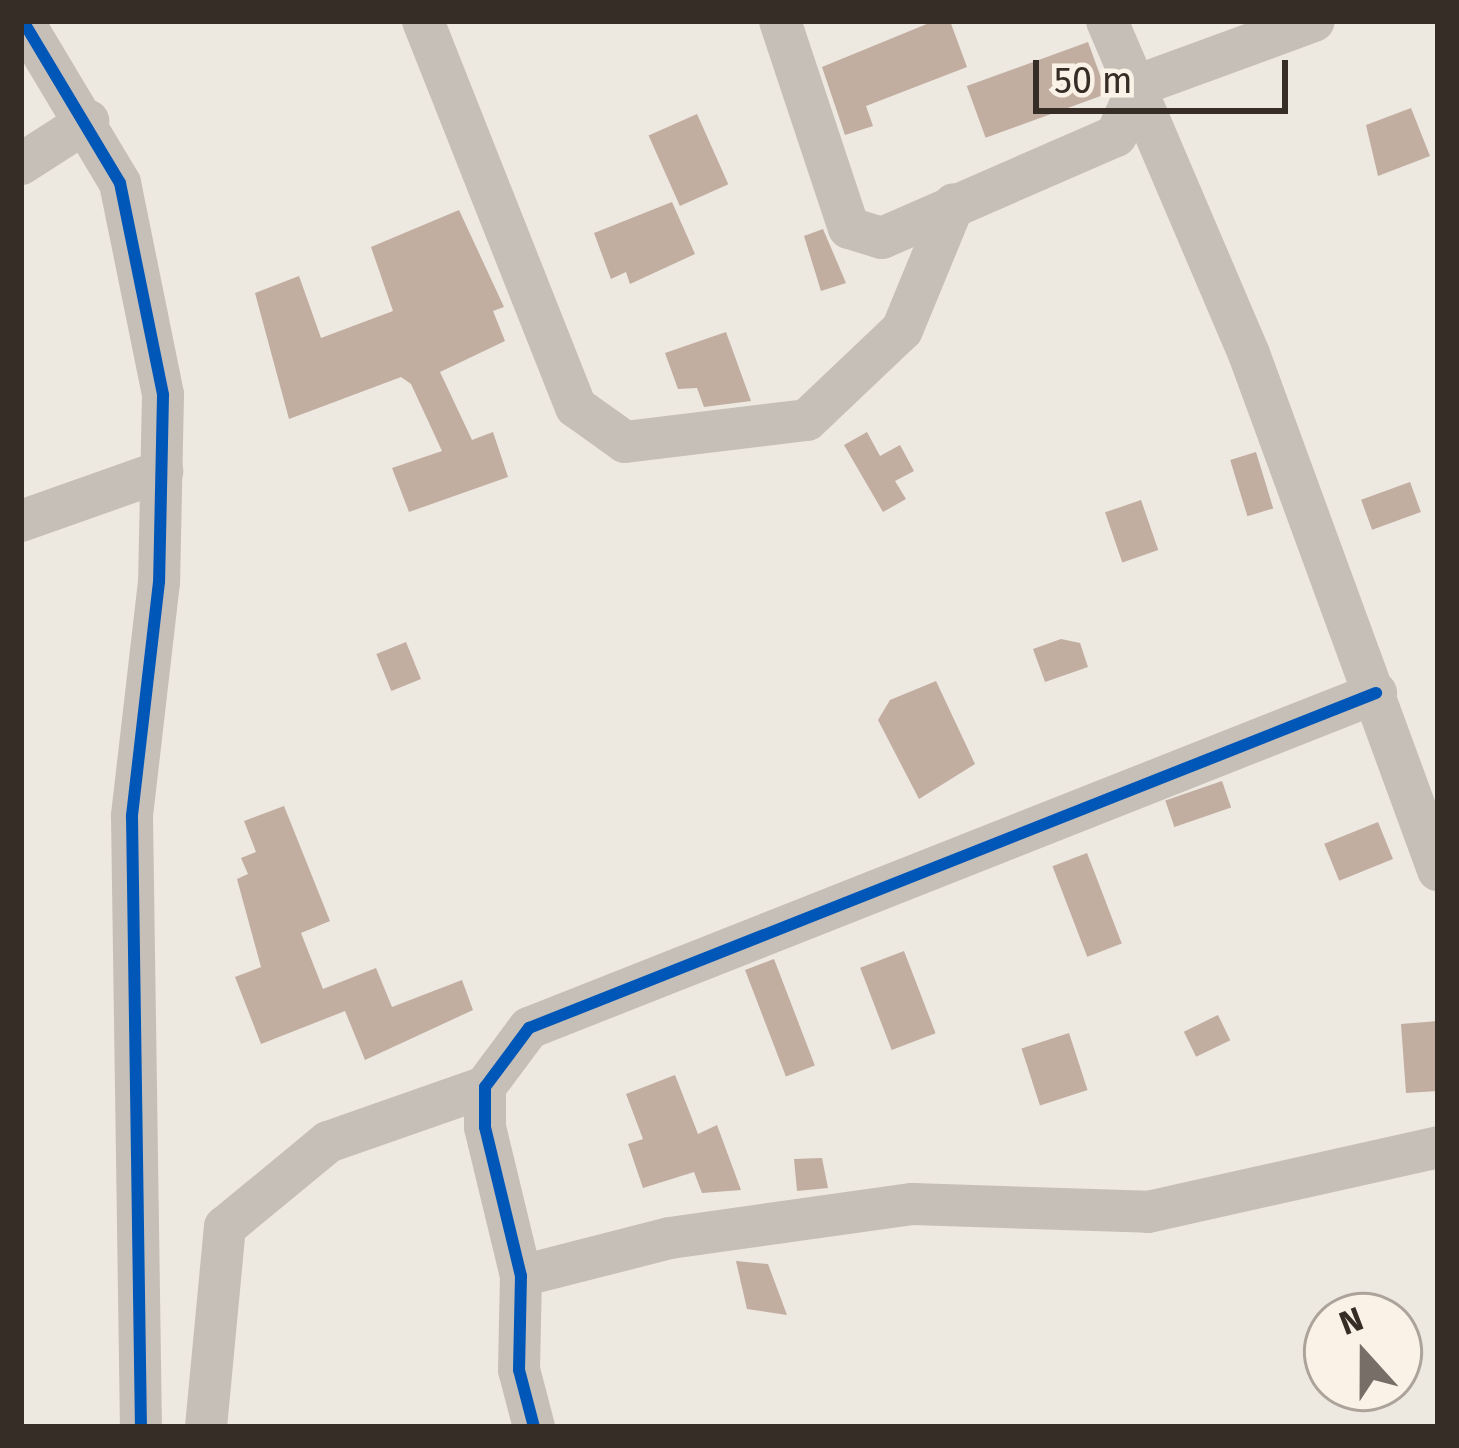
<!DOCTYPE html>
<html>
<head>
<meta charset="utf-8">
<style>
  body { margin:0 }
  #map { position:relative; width:1459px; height:1448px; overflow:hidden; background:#ede8e0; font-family:"Fira Sans",sans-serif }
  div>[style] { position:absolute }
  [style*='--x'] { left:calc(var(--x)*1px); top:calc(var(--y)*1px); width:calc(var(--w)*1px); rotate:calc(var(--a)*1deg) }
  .building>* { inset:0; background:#c2ada1; transform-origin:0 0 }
  .minor>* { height:42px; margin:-21px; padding:0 21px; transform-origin:21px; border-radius:21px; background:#c6bfb8 }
  .cycleway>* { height:12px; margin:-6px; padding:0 6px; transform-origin:6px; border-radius:6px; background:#0057b8 }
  span { translate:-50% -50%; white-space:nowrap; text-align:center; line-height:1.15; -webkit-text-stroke:9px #faf2e6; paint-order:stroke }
  .frame { position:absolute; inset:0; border:24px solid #372d27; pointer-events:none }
  .north { position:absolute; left:1303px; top:1292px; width:120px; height:120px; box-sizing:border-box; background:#faf2e6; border:3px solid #aca39a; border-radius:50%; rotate:339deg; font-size:33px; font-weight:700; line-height:48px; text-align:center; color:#372d27 }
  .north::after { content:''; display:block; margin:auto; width:42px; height:54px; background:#776e68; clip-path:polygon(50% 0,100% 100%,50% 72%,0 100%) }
  .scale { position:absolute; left:1033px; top:60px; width:255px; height:54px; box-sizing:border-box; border:6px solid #372d27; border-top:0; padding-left:15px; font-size:36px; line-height:42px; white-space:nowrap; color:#372d27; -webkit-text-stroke:9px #faf2e6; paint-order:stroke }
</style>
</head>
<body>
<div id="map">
  <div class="building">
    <div style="clip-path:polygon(934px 21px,950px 21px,967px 67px,866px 106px,873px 126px,845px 135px,822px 67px)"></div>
    <div style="left:1088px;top:42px;width:55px;height:129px;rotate:70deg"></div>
    <div style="clip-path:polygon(1411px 108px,1430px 156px,1378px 176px,1366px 125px)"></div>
    <div style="left:697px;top:114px;width:77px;height:53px;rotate:66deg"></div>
    <div style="clip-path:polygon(672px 202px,695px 254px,630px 284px,626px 272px,611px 279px,594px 233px)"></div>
    <div style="clip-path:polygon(459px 210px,504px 307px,493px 311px,505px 341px,440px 372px,472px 440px,493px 432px,508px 477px,409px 512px,392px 468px,442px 451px,411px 384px,401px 377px,289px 419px,255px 293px,299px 276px,321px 338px,393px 311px,371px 247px)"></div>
    <div style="clip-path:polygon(823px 229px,846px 283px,821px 291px,804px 236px)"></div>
    <div style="clip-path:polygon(726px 332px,751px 401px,704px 407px,697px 388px,678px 389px,665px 353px)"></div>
    <div style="clip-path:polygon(867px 432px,880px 456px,900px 445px,914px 471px,895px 481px,906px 499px,883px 512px,844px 445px)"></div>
    <div style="left:1256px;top:452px;width:59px;height:27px;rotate:73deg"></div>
    <div style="left:1410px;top:482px;width:32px;height:52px;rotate:70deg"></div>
    <div style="left:1141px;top:500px;width:53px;height:38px;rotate:71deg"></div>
    <div style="clip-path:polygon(1061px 639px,1080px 643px,1088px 667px,1045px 682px,1033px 649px)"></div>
    <div style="left:406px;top:642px;width:40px;height:32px;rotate:68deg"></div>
    <div style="clip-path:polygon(936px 681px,975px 764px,919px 799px,878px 720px,890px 700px)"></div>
    <div style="left:1222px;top:781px;width:28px;height:60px;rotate:71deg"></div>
    <div style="clip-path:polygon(284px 806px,330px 921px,301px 933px,323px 989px,376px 968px,392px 1007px,462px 980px,473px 1010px,365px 1060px,345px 1011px,261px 1044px,235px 977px,261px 967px,237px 879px,248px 874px,241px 858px,256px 852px,244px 821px)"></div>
    <div style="left:1378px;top:822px;width:40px;height:58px;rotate:68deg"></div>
    <div style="left:1087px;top:853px;width:97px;height:37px;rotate:69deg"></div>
    <div style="left:904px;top:951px;width:88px;height:47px;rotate:69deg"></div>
    <div style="left:774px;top:959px;width:114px;height:31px;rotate:69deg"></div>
    <div style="left:1218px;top:1015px;width:28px;height:38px;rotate:64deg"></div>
    <div style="clip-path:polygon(1438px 1021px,1438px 1091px,1406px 1093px,1401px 1024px)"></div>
    <div style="left:1069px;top:1033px;width:60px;height:50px;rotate:72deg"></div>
    <div style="clip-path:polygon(675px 1075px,698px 1134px,717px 1125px,741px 1190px,702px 1193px,694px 1172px,643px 1188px,628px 1144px,643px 1139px,626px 1094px)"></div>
    <div style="clip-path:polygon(822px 1158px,828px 1188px,797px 1191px,794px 1159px)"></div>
    <div style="clip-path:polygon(736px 1261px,768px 1264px,787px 1315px,747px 1309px)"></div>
  </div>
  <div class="minor">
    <div style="--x:23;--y:21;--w:189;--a:59.1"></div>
    <div style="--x:120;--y:183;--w:216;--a:78.5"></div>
    <div style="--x:163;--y:395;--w:187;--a:91.2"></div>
    <div style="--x:159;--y:582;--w:236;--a:96.6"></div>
    <div style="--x:132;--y:816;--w:611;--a:89.16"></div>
    <div style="--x:423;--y:21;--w:415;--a:68.4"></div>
    <div style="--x:576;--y:407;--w:60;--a:35.5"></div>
    <div style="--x:625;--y:442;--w:183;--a:-6.9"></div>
    <div style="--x:807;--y:420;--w:131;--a:-43.5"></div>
    <div style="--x:902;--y:330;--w:136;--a:-67.6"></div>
    <div style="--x:780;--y:21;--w:218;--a:71.6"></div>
    <div style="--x:849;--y:228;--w:34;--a:17"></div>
    <div style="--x:882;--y:238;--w:255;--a:-23.6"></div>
    <div style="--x:1116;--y:136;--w:56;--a:-65.7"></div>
    <div style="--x:1139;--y:85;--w:186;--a:-20.1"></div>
    <div style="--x:1107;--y:21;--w:362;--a:66.9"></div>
    <div style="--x:1249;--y:354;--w:550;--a:69.88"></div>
    <div style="--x:21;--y:164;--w:80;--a:-32.7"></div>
    <div style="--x:21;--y:521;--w:150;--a:-19.5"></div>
    <div style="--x:521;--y:1276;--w:154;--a:-14.3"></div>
    <div style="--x:670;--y:1238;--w:245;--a:-8"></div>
    <div style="--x:913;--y:1204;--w:235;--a:1.9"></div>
    <div style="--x:1148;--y:1212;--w:297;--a:-12.6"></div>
    <div style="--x:206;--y:1427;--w:201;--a:-84.6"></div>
    <div style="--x:225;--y:1227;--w:134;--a:-39.5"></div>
    <div style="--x:328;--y:1142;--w:166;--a:-19.3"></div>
    <div style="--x:534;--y:1427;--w:59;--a:-104.7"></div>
    <div style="--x:519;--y:1370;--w:94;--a:-88.8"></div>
    <div style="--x:521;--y:1276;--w:153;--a:-103.6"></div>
    <div style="--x:485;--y:1127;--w:40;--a:-90"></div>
    <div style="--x:485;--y:1087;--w:74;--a:-53.3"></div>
    <div style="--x:529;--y:1028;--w:911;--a:-21.58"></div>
  </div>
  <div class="cycleway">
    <div style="--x:23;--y:21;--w:189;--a:59.1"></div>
    <div style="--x:120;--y:183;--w:216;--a:78.5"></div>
    <div style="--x:163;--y:395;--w:187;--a:91.2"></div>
    <div style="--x:159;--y:582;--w:236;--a:96.6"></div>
    <div style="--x:132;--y:816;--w:611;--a:89.16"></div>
    <div style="--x:534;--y:1427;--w:59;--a:-104.7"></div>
    <div style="--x:519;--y:1370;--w:94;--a:-88.8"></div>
    <div style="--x:521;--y:1276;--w:153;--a:-103.6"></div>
    <div style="--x:485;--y:1127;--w:40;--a:-90"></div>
    <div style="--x:485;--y:1087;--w:74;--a:-53.3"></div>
    <div style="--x:529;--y:1028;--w:911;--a:-21.58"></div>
  </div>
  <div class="frame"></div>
  <div class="north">N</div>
  <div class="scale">50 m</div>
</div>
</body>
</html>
